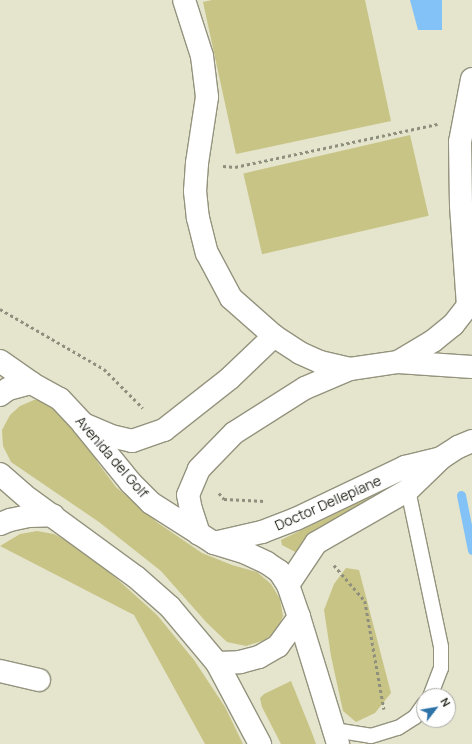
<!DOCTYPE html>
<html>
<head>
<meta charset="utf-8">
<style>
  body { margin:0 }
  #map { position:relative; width:472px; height:744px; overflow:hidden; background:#e5e4cd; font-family:Manrope,sans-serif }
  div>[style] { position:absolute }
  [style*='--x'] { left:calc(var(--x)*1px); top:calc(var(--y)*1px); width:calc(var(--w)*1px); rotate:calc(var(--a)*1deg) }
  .green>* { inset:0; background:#c8c485; transform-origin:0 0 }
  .water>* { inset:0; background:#82c2f7 }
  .stream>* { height:9px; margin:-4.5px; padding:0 4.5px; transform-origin:4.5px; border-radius:4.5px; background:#82c2f7 }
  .path>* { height:2.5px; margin-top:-1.25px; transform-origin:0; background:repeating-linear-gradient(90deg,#8f8f7e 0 3px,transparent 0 6px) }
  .roads { filter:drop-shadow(1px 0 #94937e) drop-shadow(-1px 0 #94937e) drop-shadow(0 1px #94937e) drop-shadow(0 -1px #94937e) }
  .service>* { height:14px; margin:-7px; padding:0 7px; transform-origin:7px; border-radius:7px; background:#fff }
  .minor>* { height:22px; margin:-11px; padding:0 11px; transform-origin:11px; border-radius:11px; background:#fff }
  .tertiary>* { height:22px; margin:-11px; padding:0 11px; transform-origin:11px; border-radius:11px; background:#fff }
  span { translate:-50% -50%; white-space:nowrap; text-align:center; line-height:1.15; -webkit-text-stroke:4px #fff; paint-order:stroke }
  .street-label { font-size:14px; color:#2a2a21 }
  .north { position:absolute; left:416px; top:688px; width:40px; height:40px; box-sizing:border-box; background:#fff; border:1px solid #aaaaa6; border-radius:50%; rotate:59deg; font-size:11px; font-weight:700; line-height:16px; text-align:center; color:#2a2a21 }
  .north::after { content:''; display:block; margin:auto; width:14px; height:18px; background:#2d73a8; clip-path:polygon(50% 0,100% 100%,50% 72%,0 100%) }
</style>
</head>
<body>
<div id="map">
  <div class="green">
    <div style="clip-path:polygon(212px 0,365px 0,391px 121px,236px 154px,203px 2px)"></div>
    <div style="left:410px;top:135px;width:83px;height:171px;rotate:77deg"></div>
    <div style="clip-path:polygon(34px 400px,49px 400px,79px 430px,98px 463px,116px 487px,158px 523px,202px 553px,232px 565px,257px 572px,271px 584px,280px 599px,283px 616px,277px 630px,265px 640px,246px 646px,227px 642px,207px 623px,161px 571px,99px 522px,11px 462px,3px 446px,2px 430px,10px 415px,20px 406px)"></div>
    <div style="clip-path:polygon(370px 497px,372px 500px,299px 554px,282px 545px,281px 540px)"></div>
    <div style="clip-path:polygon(37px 531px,54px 534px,76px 546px,106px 569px,157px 615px,194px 660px,225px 707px,243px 744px,205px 744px,134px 615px,0 546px,20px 534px)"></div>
    <div style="clip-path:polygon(346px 568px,359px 570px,391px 693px,375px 713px,356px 722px,343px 711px,331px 656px,324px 610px,334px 584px)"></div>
    <div style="clip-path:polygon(291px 681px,312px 733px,316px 744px,281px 744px,262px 707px,260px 698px,264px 694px)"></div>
  </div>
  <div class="water">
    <div style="clip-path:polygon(410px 0,442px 0,442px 30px,418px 30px)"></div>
  </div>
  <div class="stream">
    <div style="--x:461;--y:495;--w:56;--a:78.7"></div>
  </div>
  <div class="path">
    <div style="--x:223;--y:166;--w:12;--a:5"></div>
    <div style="--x:235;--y:167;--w:207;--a:-12"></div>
    <div style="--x:0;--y:309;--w:120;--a:30"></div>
    <div style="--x:104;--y:369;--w:55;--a:45"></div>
    <div style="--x:219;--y:493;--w:8;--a:50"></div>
    <div style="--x:224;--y:499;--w:41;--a:2.8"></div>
    <div style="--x:334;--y:565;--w:48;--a:49.3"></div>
    <div style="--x:365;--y:601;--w:110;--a:80"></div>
  </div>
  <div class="roads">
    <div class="service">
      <div style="--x:408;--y:490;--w:160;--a:78.1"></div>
      <div style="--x:441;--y:647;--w:21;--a:90"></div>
      <div style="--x:441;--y:668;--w:30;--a:111"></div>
      <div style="--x:334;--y:730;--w:37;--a:9"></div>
      <div style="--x:371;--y:736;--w:28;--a:-17"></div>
      <div style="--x:398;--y:728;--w:20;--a:-33"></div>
      <div style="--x:415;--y:717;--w:16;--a:-55"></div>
    </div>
    <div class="minor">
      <div style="--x:184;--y:0;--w:59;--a:72.2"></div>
      <div style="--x:202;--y:56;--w:41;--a:83"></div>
      <div style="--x:207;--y:97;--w:67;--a:98.6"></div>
      <div style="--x:197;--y:163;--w:28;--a:94"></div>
      <div style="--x:195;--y:191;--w:27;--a:84"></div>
      <div style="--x:198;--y:218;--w:36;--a:76"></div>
      <div style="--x:207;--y:253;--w:51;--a:61.9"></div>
      <div style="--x:231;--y:298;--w:57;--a:41.5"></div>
      <div style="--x:274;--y:336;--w:31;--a:33"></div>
      <div style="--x:300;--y:353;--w:22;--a:24"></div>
      <div style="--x:320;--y:362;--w:31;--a:13"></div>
      <div style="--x:398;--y:362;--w:74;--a:3.9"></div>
      <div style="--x:83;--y:424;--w:30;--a:23"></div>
      <div style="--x:111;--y:436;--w:22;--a:13"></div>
      <div style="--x:132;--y:441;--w:34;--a:-19"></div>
      <div style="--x:164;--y:430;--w:84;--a:-38.2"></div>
      <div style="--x:230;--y:378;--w:61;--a:-43.7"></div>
      <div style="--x:0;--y:524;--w:11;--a:-22"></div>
      <div style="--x:10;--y:520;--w:19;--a:-12"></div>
      <div style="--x:29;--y:516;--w:24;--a:-2"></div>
      <div style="--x:199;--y:534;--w:25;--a:-108"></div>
      <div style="--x:191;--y:510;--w:15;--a:-101"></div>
      <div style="--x:188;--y:495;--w:28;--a:-67"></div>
      <div style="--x:199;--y:469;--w:50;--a:-45.8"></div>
      <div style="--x:234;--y:433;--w:84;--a:-32.4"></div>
      <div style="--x:305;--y:388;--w:49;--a:-22.9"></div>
      <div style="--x:350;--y:369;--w:49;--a:-8.3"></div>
      <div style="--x:398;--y:362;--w:41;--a:-31"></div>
      <div style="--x:433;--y:341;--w:26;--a:-39"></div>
      <div style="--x:453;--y:325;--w:24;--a:-52"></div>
      <div style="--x:468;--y:306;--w:101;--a:-94"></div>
      <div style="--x:461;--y:205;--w:63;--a:-90.9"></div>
      <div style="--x:460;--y:142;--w:64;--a:-79.2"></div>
      <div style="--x:214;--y:543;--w:49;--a:-12.9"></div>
      <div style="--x:262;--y:532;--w:36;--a:-21"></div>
      <div style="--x:296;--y:519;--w:121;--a:-25.5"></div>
      <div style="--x:405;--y:467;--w:37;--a:-14"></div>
      <div style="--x:288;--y:585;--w:50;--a:-56.3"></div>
      <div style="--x:316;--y:543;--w:106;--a:-29.9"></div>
      <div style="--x:408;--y:490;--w:46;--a:-44.1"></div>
      <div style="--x:441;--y:458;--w:20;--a:-33"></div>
      <div style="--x:458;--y:447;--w:15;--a:-23"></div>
      <div style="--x:0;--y:671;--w:40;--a:13"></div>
    </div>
    <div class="tertiary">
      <div style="--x:0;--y:361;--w:38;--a:35"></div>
      <div style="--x:31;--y:383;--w:33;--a:29"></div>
      <div style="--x:60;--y:399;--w:34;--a:47"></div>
      <div style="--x:83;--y:424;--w:76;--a:50.9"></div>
      <div style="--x:131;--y:483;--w:28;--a:45"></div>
      <div style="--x:151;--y:503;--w:75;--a:32.4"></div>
      <div style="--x:214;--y:543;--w:34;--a:17"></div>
      <div style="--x:246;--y:553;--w:23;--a:25"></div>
      <div style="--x:267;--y:563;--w:14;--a:34"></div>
      <div style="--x:279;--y:571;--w:17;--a:57"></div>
      <div style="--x:288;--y:585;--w:34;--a:71"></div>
      <div style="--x:299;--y:617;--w:133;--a:72.9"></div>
      <div style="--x:0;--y:395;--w:10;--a:-37"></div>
      <div style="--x:8;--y:389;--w:24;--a:-15"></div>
      <div style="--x:0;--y:474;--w:38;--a:41"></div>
      <div style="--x:29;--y:499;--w:132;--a:36.1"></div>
      <div style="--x:136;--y:577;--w:45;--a:41.4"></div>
      <div style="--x:170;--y:607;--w:73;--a:50"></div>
      <div style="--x:217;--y:663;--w:92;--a:62"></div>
      <div style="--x:217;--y:663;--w:23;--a:-2"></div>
      <div style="--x:240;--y:662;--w:20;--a:-15"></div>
      <div style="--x:259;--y:657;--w:22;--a:-30"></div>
      <div style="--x:278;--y:646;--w:36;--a:-54"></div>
    </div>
  </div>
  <div class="street-label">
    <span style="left:112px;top:457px;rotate:49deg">Avenida del Golf</span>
    <span style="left:328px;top:503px;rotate:-24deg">Doctor Dellepiane</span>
  </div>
  <div class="north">N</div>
</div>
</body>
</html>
